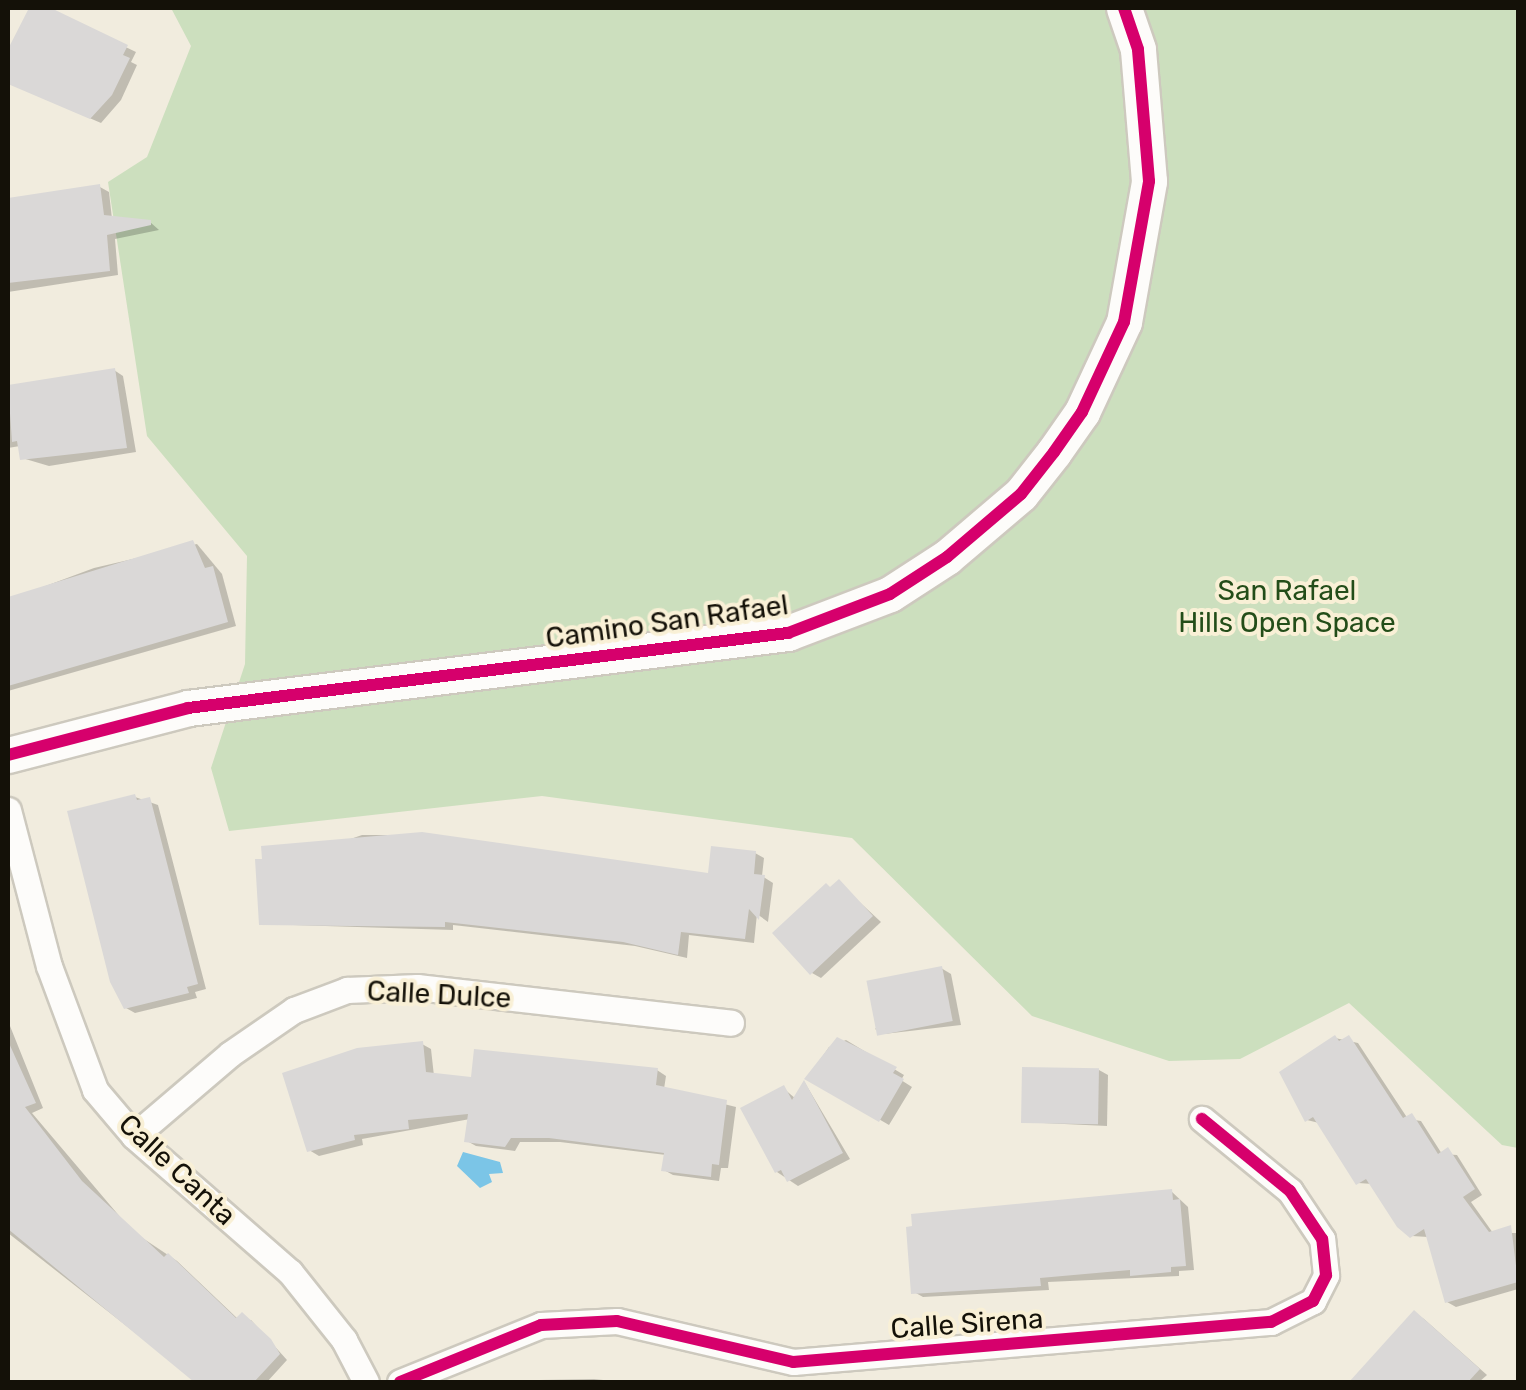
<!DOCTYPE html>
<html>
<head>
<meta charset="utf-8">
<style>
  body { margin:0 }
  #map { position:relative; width:1526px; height:1390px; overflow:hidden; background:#f1ecde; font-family:Rubik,sans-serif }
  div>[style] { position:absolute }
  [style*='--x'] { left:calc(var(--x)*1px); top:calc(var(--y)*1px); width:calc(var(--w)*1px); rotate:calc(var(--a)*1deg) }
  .green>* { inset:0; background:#ccdfbe }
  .water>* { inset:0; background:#7bc5e7 }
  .shadow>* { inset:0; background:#0003 }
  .building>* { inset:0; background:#dad8d7; transform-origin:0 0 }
  .roads { filter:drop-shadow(2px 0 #cdc9be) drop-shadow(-2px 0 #cdc9be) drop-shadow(0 2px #cdc9be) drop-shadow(0 -2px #cdc9be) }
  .street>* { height:25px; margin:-12.5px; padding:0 12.5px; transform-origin:12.5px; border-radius:12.5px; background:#fdfcfa }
  .secondary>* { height:35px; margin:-17.5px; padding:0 17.5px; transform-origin:17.5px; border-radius:17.5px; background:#fdfcfa }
  .cycleway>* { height:12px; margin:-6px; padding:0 6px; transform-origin:6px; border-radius:6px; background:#d6006c }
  span { translate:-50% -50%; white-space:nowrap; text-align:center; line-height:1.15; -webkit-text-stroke:8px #f9f0d6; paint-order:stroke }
  .park-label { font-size:28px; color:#234d19 }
  .street-label { font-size:28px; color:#141108 }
  .frame { position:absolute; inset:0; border:10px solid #141108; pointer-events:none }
</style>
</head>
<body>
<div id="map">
  <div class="green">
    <div style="clip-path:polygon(171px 8px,1518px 8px,1518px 1148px,1502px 1145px,1349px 1003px,1240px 1059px,1169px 1061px,1032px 1016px,852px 838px,542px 796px,229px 831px,211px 768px,245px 664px,247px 556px,147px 436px,108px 182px,147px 157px,191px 46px)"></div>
  </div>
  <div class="water">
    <div style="clip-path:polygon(463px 1152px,500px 1162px,503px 1173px,489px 1174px,492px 1182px,480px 1188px,457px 1166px)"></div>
  </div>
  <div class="shadow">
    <div style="clip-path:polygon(31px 8px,44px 8px,136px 52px,131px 62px,137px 65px,121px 100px,101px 123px,8px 83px,8px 55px)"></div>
    <div style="clip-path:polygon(100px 187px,109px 192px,112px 219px,150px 222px,159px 230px,115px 239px,118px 275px,8px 292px,8px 203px)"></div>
    <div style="clip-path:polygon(114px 370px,123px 376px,136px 452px,49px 466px,22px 458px,20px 446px,8px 448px,8px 391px)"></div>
    <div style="clip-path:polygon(197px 544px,222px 574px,236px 626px,8px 691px,8px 600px,94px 568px)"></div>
    <div style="clip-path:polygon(135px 797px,158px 805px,206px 989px,195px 992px,197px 998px,135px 1013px,126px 1008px)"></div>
    <div style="clip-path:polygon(362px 835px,422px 835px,710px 876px,755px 853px,764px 858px,762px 876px,773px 883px,768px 922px,757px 914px,754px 943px,689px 935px,687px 958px,635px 946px,453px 925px,453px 930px,261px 924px,336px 844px)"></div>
    <div style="clip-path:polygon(839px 883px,881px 922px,821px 978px,812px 973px)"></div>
    <div style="clip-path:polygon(941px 968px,951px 974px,961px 1025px,884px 1034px,875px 1029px)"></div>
    <div style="clip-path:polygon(8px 1021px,43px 1108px,32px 1113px,132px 1231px,177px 1261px,238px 1319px,251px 1320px,287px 1360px,267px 1382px,198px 1382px,8px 1233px)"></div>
    <div style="clip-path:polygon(1335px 1038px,1358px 1043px,1408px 1119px,1421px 1121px,1442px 1154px,1457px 1155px,1482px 1195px,1471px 1202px,1493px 1233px,1518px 1233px,1518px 1289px,1456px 1307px,1447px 1302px,1428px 1237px,1412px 1236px,1373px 1184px,1358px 1183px,1319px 1123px,1307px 1120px)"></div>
    <div style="clip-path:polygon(846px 1040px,904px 1075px,901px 1080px,912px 1087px,889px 1125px,808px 1078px,829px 1047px)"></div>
    <div style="clip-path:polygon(422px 1044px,431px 1049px,434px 1076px,473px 1080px,477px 1052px,657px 1070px,666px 1076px,664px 1089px,736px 1107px,728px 1168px,721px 1168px,719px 1181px,673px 1175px,664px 1170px,666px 1155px,560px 1142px,520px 1142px,515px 1151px,476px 1146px,467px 1141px,470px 1119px,362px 1139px,363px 1145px,319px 1156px,309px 1150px)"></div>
    <div style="clip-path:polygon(1099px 1070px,1108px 1075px,1107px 1126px,1021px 1122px)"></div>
    <div style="clip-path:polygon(805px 1083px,850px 1159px,798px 1186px,777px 1172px,783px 1088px,796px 1099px)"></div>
    <div style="clip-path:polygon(1171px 1191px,1188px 1207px,1194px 1270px,1179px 1271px,1179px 1276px,1048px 1282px,1049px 1290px,923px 1297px,914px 1292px)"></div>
    <div style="clip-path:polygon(1415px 1313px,1424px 1319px,1487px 1375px,1479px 1382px,1352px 1382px)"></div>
    <div style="clip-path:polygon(594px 1379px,622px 1382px,539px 1382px,539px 1380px)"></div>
  </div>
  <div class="building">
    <div style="clip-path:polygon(29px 8px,51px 8px,128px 45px,123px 55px,130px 58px,112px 95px,90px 119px,8px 84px,8px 49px)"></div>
    <div style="clip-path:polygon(100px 184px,104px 215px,151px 220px,151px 225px,107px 235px,110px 271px,8px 283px,8px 198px)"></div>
    <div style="clip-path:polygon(115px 368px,127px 448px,20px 460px,17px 441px,12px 442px,8px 385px)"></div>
    <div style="clip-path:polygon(193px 540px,205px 568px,213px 566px,228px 622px,8px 686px,8px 597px)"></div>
    <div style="clip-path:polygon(135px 794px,137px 800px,150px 797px,198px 984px,187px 987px,189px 993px,124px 1009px,110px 982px,67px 811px)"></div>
    <div style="clip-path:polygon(422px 832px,708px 873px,711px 846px,756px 851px,754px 874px,765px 875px,759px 920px,749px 909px,745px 939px,681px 932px,678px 955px,623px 942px,445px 922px,445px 927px,259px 925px,255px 859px,262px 859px,261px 846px)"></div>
    <div style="clip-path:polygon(839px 879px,873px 916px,810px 975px,772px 933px,826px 883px,830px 887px)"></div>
    <div style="left:942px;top:966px;width:56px;height:77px;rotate:79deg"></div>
    <div style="clip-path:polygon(1335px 1035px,1339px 1041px,1349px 1035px,1403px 1118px,1412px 1113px,1438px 1154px,1448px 1147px,1475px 1189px,1463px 1197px,1489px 1232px,1511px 1225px,1518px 1282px,1445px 1303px,1424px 1229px,1410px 1238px,1397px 1227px,1366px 1179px,1356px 1185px,1313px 1117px,1305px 1122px,1279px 1072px)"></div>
    <div style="clip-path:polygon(837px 1037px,897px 1067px,893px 1073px,904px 1079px,879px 1122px,804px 1079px)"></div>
    <div style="clip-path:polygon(8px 1041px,36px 1103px,25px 1107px,82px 1181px,164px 1257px,168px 1253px,236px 1318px,242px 1312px,271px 1339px,280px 1354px,254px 1382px,194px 1382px,8px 1229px)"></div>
    <div style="clip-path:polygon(423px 1041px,426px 1072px,471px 1077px,474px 1049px,658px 1068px,656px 1085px,727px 1100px,719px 1165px,712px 1164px,711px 1177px,661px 1171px,664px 1153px,549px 1138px,511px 1138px,505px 1147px,464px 1142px,468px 1114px,408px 1120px,409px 1129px,354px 1135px,355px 1140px,307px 1152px,282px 1073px,357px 1048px)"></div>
    <div style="left:1022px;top:1067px;width:77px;height:56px;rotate:1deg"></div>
    <div style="clip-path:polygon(804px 1080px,843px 1153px,787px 1182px,781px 1170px,775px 1173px,740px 1108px,784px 1085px,792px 1100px)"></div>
    <div style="clip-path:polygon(1172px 1189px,1173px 1200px,1180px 1199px,1186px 1266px,1171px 1267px,1171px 1272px,1130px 1276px,1130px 1270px,1040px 1278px,1041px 1286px,911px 1294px,906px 1227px,912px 1226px,911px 1214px)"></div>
    <div style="clip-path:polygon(1414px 1310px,1480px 1369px,1468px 1382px,1349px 1382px)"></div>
  </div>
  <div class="roads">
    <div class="street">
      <div style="--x:8;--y:810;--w:161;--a:75.3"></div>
      <div style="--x:49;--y:966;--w:132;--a:69.6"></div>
      <div style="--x:95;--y:1090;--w:60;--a:49.7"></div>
      <div style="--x:134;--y:1136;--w:207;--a:41.1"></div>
      <div style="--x:290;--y:1272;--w:87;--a:51.5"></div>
      <div style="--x:344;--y:1340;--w:47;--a:62.4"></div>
      <div style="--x:134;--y:1136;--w:126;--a:-40.5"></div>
      <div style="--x:230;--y:1054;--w:78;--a:-34.5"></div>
      <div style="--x:294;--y:1010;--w:57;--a:-20.7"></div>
      <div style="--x:347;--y:990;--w:70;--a:-2.5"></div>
      <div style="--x:417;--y:987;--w:316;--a:6.5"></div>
      <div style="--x:400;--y:1382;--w:152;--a:-22"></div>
      <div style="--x:541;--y:1325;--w:76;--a:-3"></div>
      <div style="--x:617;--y:1321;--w:181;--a:13.1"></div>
      <div style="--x:793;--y:1362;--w:480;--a:-4.8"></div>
      <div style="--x:1271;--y:1322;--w:47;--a:-26.6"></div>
      <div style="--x:1313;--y:1301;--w:29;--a:-63"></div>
      <div style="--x:1326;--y:1275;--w:36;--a:-96"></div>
      <div style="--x:1322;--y:1239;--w:58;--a:-123.7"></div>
      <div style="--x:1290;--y:1191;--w:114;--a:-140.7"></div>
    </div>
    <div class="secondary">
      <div style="--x:8;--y:755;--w:186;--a:-14.6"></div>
      <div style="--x:188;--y:708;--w:605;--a:-7.13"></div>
      <div style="--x:788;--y:633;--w:109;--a:-20.9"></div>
      <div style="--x:890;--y:594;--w:68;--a:-33"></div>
      <div style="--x:947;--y:557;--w:97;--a:-40.4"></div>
      <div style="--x:1021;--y:494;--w:53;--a:-51.8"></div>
      <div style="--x:1054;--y:452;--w:49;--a:-55"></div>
      <div style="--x:1082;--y:412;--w:99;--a:-65"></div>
      <div style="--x:1124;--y:322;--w:143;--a:-79.9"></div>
      <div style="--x:1149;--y:181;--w:132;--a:-94.8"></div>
      <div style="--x:1138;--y:49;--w:43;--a:-108.9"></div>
    </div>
  </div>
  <div class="cycleway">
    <div style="--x:8;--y:755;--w:186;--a:-14.6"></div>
    <div style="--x:188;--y:708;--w:605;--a:-7.13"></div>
    <div style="--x:788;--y:633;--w:109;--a:-20.9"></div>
    <div style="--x:890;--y:594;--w:68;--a:-33"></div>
    <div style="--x:947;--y:557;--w:97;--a:-40.4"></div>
    <div style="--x:1021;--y:494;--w:53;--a:-51.8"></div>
    <div style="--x:1054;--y:452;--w:49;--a:-55"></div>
    <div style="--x:1082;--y:412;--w:99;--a:-65"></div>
    <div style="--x:1124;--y:322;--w:143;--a:-79.9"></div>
    <div style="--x:1149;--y:181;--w:132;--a:-94.8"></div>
    <div style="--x:1138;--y:49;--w:43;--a:-108.9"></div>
    <div style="--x:400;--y:1382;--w:152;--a:-22"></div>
    <div style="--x:541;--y:1325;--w:76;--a:-3"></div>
    <div style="--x:617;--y:1321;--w:181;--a:13.1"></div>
    <div style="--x:793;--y:1362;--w:480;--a:-4.8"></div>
    <div style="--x:1271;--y:1322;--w:47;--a:-26.6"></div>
    <div style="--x:1313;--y:1301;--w:29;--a:-63"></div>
    <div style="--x:1326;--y:1275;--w:36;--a:-96"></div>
    <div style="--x:1322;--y:1239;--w:58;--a:-123.7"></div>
    <div style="--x:1290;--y:1191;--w:114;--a:-140.7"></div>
  </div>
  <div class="park-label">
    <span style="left:1287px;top:607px">San Rafael<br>Hills Open Space</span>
  </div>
  <div class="street-label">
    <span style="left:667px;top:622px;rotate:-8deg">Camino San Rafael</span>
    <span style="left:439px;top:995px;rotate:3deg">Calle Dulce</span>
    <span style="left:177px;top:1170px;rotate:43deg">Calle Canta</span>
    <span style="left:967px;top:1324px;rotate:-4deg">Calle Sirena</span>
  </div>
  <div class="frame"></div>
</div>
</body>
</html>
